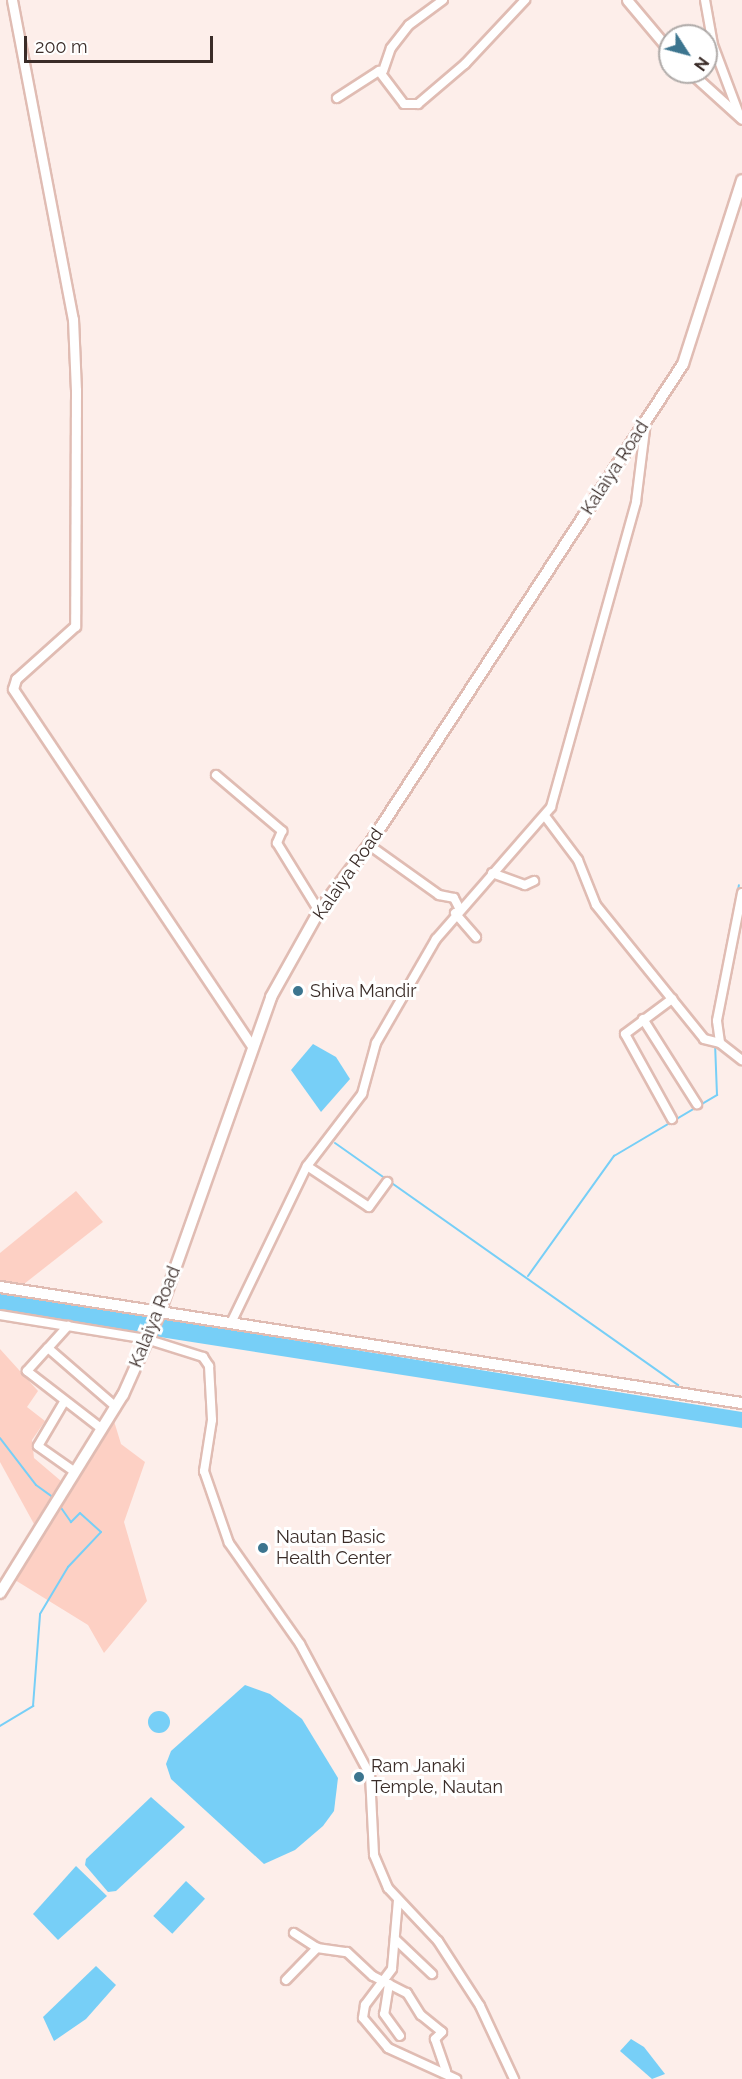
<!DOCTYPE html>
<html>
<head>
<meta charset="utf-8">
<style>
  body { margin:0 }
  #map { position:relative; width:742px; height:2079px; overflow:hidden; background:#fdeeea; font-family:Raleway,sans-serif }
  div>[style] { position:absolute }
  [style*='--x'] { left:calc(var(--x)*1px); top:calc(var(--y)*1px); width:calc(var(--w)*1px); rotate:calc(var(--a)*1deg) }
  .green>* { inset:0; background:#fdd0c4 }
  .water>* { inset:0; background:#77cff7; transform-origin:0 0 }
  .round { border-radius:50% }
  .stream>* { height:2px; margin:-1px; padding:0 1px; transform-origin:1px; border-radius:1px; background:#77cff7 }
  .roads { filter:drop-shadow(2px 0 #e0bcb3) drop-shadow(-2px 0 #e0bcb3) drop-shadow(0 2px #e0bcb3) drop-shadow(0 -2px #e0bcb3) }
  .minor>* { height:8px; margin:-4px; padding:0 4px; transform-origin:4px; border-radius:4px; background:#fff }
  .tertiary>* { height:9px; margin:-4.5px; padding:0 4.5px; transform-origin:4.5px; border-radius:4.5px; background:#fff }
  .secondary>* { height:10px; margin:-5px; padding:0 5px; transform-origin:5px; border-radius:5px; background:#fff }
  .dots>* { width:16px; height:16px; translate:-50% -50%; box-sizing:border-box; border:3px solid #fff; border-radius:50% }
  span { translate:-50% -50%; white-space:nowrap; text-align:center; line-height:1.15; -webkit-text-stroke:6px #fff; paint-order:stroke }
  .street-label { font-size:18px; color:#3a2c28 }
  .poi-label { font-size:18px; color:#3a2c28 }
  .left { translate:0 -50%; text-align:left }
  .north { position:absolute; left:658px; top:24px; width:60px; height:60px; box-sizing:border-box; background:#fff; border:2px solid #b0aba9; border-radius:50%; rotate:126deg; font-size:16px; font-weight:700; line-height:24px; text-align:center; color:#3a2c28 }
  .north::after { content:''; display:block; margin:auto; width:21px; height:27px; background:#3c758f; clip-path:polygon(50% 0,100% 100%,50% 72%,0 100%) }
  .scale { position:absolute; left:24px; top:36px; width:189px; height:27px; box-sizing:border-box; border:3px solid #3a2c28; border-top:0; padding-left:8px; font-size:18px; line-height:21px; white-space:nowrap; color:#3a2c28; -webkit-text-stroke:4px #fff; paint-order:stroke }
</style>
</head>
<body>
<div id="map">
  <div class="green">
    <div style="clip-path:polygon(76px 1191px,103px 1222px,24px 1284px,0 1281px,0 1253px)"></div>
    <div style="clip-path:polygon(0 1349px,38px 1391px,27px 1407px,45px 1421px,32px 1440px,34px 1458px,61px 1481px,34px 1524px,0 1462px)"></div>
    <div style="clip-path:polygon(114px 1421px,121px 1444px,145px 1462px,124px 1522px,147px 1601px,104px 1653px,88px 1625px,15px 1580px)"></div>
  </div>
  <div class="water">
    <div style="clip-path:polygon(313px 1044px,336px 1057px,350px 1079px,321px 1112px,291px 1070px)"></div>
    <div style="clip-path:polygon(0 1293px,742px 1412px,742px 1428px,0 1312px)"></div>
    <div style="clip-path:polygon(245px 1685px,270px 1694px,302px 1719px,338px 1778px,334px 1811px,323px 1826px,295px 1850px,264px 1864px,171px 1779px,166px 1764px,171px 1751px)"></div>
    <div class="round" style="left:148px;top:1711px;width:22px;height:22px"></div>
    <div style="clip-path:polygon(151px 1797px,185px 1827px,116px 1891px,108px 1892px,85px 1865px,86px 1859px)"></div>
    <div style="clip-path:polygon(76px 1866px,107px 1896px,58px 1940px,33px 1914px)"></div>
    <div style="left:186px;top:1881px;width:26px;height:48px;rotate:43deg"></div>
    <div style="clip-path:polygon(96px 1966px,116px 1985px,86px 2019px,54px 2041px,43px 2017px)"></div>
    <div style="clip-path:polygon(631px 2039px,644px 2047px,665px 2074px,652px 2079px,620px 2051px)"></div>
  </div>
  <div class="stream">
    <div style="--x:737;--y:897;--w:12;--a:-81"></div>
    <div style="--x:714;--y:1039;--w:29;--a:-90"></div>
    <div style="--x:714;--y:1010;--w:71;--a:-77.7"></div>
    <div style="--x:335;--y:1143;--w:420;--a:35.2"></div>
    <div style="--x:528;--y:1276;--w:148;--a:-54.4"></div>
    <div style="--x:614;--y:1156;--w:120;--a:-30.6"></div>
    <div style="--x:717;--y:1095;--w:51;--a:-92.2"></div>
    <div style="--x:0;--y:1438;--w:59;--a:52.5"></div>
    <div style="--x:36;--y:1485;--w:22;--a:36"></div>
    <div style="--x:0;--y:1726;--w:39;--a:-31"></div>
    <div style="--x:33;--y:1706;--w:92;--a:-85.6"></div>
    <div style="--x:40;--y:1614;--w:55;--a:-59.2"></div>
    <div style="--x:68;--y:1567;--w:48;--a:-46.7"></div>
    <div style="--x:101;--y:1532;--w:28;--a:-138"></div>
    <div style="--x:80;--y:1513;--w:13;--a:135"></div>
    <div style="--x:71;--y:1522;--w:21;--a:-125"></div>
  </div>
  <div class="roads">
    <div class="minor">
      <div style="--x:705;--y:0;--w:46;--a:79.9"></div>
      <div style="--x:713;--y:45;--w:77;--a:69.4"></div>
      <div style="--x:383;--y:71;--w:24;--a:-71"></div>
      <div style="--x:391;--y:48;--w:29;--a:-52"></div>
      <div style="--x:409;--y:25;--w:42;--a:-36.3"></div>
      <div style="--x:337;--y:98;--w:50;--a:-32.7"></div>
      <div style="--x:379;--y:71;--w:41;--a:52.9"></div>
      <div style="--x:404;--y:104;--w:14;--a:0"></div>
      <div style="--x:418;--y:104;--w:62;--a:-40.4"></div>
      <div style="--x:465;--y:64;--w:88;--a:-46.8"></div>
      <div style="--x:216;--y:775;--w:87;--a:40.3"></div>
      <div style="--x:282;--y:831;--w:13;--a:113"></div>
      <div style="--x:277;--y:843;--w:80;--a:58.3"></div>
      <div style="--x:545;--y:816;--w:55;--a:53.1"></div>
      <div style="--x:578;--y:860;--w:48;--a:68.2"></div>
      <div style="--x:596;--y:905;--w:172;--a:51.1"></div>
      <div style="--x:704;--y:1039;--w:16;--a:14"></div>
      <div style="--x:369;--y:845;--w:86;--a:35.5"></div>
      <div style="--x:439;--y:895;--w:15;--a:11"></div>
      <div style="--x:454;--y:898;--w:11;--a:63"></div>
      <div style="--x:492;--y:873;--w:35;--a:20"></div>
      <div style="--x:525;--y:885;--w:10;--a:-24"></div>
      <div style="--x:742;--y:893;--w:130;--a:101.1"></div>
      <div style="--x:717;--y:1021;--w:22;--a:82"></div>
      <div style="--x:720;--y:1043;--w:28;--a:38"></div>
      <div style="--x:455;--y:913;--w:32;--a:49"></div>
      <div style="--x:643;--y:1019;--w:101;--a:57.6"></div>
      <div style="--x:672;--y:1119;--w:97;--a:-118.9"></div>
      <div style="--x:625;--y:1034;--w:59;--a:-36.7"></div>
      <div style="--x:307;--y:1166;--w:74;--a:33.5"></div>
      <div style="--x:369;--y:1207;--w:31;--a:-54"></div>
      <div style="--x:0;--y:1315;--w:148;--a:9.3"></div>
      <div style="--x:146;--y:1339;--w:60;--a:17.5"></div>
      <div style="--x:203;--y:1357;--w:11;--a:56"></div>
      <div style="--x:209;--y:1366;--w:54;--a:86.8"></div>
      <div style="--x:212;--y:1420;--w:52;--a:98.9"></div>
      <div style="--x:204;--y:1471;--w:76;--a:70.9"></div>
      <div style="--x:229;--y:1543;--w:123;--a:54.9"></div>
      <div style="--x:300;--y:1644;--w:149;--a:61.9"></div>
      <div style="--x:370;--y:1775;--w:80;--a:87.1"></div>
      <div style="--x:374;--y:1855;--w:36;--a:67"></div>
      <div style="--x:388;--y:1888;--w:73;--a:46.7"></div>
      <div style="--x:438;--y:1941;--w:77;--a:57.1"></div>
      <div style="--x:480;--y:2006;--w:81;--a:65"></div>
      <div style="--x:231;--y:1323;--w:174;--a:-64.2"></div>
      <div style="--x:307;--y:1166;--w:91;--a:-52.6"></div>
      <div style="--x:362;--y:1094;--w:53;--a:-74.6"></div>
      <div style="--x:376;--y:1043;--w:120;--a:-60"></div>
      <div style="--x:436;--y:939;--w:175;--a:-48.9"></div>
      <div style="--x:551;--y:807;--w:317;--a:-74.4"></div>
      <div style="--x:636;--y:502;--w:81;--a:-82.9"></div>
      <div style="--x:48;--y:1348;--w:30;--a:-48"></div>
      <div style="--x:64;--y:1402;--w:51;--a:120.6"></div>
      <div style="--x:38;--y:1446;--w:45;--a:35.1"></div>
      <div style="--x:102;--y:1429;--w:95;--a:-142.3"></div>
      <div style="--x:27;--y:1371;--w:31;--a:-48"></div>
      <div style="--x:48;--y:1348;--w:90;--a:40.9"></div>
      <div style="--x:398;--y:1900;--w:69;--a:95"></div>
      <div style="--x:392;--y:1969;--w:45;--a:126.9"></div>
      <div style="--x:365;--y:2005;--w:13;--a:99"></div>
      <div style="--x:363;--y:2018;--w:39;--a:50"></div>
      <div style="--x:388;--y:2048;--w:75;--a:24.5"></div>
      <div style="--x:294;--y:1933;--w:27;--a:33"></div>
      <div style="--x:317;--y:1948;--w:30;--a:8"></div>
      <div style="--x:347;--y:1952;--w:35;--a:43"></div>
      <div style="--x:373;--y:1976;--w:38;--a:27"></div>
      <div style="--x:407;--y:1993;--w:26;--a:58"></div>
      <div style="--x:421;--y:2015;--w:27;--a:39"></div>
      <div style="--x:442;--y:2032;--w:10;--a:135"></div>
      <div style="--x:435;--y:2039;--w:34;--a:71"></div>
      <div style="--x:395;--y:1939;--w:51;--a:43.4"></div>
      <div style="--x:286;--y:1980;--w:45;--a:-45.9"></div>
      <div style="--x:389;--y:1984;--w:30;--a:99"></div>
      <div style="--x:384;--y:2014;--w:27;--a:54"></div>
    </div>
    <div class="tertiary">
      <div style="--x:12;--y:0;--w:325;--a:79.2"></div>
      <div style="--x:73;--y:319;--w:71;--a:87.6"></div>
      <div style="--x:76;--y:390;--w:236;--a:90.2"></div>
      <div style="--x:75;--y:626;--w:79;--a:138.1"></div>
      <div style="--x:16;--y:679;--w:10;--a:107"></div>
      <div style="--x:13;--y:689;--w:428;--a:56.2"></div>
      <div style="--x:627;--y:0;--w:67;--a:49.9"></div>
      <div style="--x:690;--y:72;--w:70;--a:42.1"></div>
    </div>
    <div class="secondary">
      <div style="--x:0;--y:1287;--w:751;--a:8.89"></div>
      <div style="--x:0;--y:1593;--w:233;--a:-58.2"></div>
      <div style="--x:123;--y:1395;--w:89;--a:-66"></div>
      <div style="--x:159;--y:1314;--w:336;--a:-70.5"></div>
      <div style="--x:271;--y:997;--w:98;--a:-60.8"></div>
      <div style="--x:319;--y:911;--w:83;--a:-52.9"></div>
      <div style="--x:369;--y:845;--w:574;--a:-56.86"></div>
      <div style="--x:683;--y:364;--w:193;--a:-72.2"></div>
    </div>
  </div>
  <div class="dots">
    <div style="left:298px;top:991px;background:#3c758f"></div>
    <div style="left:263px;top:1548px;background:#3c758f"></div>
    <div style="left:359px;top:1777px;background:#3c758f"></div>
  </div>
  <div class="street-label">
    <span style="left:615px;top:468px;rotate:-57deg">Kalaiya Road</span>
    <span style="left:348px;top:874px;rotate:-55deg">Kalaiya Road</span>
    <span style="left:155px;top:1317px;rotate:-68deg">Kalaiya Road</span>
  </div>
  <div class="poi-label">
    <span class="left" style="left:310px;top:991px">Shiva Mandir</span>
    <span class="left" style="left:276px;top:1548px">Nautan Basic<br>Health Center</span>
    <span class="left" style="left:371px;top:1777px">Ram Janaki<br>Temple, Nautan</span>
  </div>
  <div class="north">N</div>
  <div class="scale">200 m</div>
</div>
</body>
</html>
